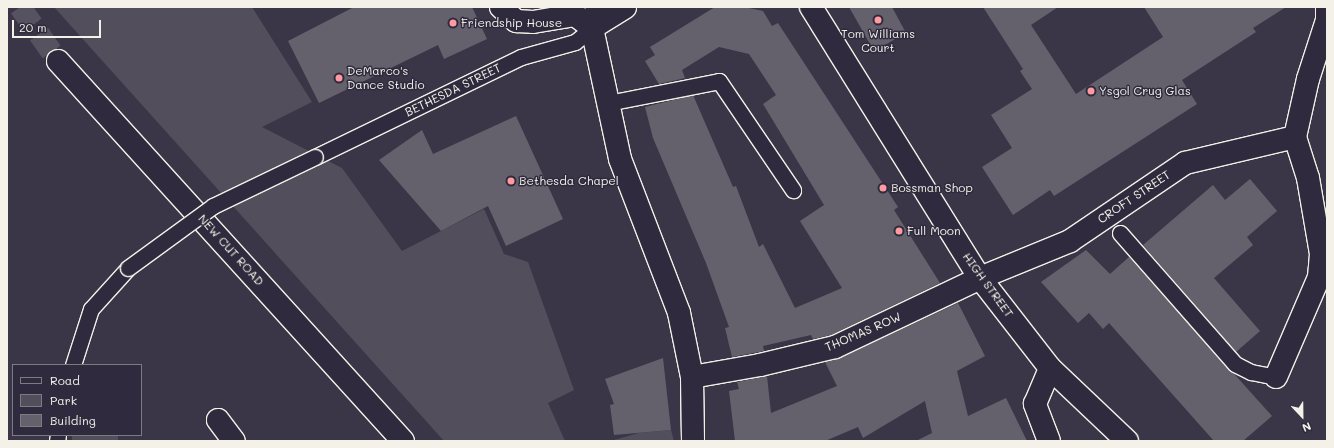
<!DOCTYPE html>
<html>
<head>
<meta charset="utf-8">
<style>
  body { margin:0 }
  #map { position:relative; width:1334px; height:448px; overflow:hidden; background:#3b3647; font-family:Mali,sans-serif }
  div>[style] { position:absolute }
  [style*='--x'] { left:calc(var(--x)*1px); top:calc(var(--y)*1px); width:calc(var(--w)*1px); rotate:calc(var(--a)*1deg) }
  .green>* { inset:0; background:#534e5c; transform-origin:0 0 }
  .building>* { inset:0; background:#65616c }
  .primary-tunnel>* { height:22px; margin-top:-11px; transform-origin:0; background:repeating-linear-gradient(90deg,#57525f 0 22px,transparent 0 33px) }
  .roads { filter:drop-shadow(1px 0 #f4f1e8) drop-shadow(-1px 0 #f4f1e8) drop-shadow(0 1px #f4f1e8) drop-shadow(0 -1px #f4f1e8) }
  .service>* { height:15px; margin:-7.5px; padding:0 7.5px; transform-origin:7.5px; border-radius:7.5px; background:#2f2a3d }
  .minor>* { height:22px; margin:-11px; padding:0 11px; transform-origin:11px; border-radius:11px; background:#2f2a3d }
  .secondary>* { height:22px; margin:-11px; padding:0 11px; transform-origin:11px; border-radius:11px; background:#2f2a3d }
  .primary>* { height:22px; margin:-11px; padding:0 11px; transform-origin:11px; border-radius:11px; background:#2f2a3d }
  .bridges { filter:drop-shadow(1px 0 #f4f1e8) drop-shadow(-1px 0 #f4f1e8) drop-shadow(0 1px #f4f1e8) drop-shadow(0 -1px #f4f1e8) }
  .service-bridge>* { height:15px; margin:-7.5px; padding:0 7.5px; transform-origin:7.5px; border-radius:7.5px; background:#2f2a3d }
  .dots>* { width:11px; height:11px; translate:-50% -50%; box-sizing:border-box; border:2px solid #2f2a3d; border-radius:50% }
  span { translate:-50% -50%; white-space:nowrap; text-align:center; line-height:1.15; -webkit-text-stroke:3px #2f2a3d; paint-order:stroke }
  .poi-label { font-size:12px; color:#f4f1e8 }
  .left { translate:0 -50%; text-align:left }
  .street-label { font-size:12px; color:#f4f1e8 }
  .frame { position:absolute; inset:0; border:8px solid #f4f1e8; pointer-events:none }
  .legend { position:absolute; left:12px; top:364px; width:130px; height:72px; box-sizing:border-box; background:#2f2a3d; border:1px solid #7e7a81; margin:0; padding:5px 7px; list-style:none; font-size:12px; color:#f4f1e8 }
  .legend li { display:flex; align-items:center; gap:8px; height:20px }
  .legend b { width:20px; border:1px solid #7e7a81 }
  .north { position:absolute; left:1282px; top:396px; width:40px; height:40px; -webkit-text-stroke:3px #2f2a3d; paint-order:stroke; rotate:158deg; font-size:11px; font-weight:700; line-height:16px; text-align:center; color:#f4f1e8 }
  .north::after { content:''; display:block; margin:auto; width:14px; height:18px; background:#f4f1e8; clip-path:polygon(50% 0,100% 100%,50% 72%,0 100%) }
  .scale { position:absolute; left:12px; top:20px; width:89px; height:18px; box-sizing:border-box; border:2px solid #f4f1e8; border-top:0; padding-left:5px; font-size:12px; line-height:14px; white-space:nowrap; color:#f4f1e8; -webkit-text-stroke:3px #2f2a3d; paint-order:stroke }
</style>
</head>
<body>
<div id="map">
  <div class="green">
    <div style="clip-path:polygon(54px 7px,252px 7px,312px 102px,262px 127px,342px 168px,402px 251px,484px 209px,504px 254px,528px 262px,574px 390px,548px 403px,565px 441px,444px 441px)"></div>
    <div style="clip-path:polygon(671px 430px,674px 441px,610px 441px,639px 433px)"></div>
    <div style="left:72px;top:435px;width:46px;height:6px"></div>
  </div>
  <div class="building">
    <div style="clip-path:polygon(354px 7px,472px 7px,487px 39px,444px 59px,438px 45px,319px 103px,288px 41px)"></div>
    <div style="clip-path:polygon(715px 7px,744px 7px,763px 11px,772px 26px,778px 23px,898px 207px,894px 210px,940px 283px,831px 335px,813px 339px,811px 335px,763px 346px,764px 351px,732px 357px,725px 328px,729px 327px,706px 263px,653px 138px,645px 107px,693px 95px,733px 187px,736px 186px,759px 247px,763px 244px,795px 308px,842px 288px,800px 221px,824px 205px,763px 104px,776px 95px,749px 54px,719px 47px,682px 70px,685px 78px,659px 84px,645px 61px,655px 55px,650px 47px)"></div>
    <div style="clip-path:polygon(849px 7px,892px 7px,906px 33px,874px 51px)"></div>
    <div style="clip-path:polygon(983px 7px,1058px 7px,1031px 25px,1076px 94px,1163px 37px,1144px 7px,1286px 7px,1253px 28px,1256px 32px,1182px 80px,1197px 104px,1054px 196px,1050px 190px,1013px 215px,982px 167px,1012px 148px,991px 115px,1032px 89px,1020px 71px,1023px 69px)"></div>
    <div style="clip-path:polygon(516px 116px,563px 219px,506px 246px,488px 206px,441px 231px,379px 160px,422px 130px,433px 154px)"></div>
    <div style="clip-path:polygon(1250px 179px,1277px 211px,1247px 237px,1253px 245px,1214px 278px,1260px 331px,1236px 352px,1143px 245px,1213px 185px,1225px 200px)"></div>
    <div style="clip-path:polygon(1086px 250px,1110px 274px,1129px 257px,1272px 416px,1243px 441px,1214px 441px,1109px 323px,1103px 329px,1089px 313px,1078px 323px,1041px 282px)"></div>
    <div style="clip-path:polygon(958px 303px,985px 356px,957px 371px,968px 416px,1006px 398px,1027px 441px,916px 441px,932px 433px,925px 401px,863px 438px,858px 427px,825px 441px,735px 441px,729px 391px,739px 389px,737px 382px,767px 376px,771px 413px,837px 386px,825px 362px,840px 358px)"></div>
    <div style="clip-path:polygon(663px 358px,671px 430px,614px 435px,610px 405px,614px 404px,605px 379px)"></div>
  </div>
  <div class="primary-tunnel">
    <div style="--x:20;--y:7;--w:66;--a:54.9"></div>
  </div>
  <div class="roads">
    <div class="service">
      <div style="--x:608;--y:103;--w:113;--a:-11.2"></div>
      <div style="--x:719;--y:81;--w:132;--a:55.8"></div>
      <div style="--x:315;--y:157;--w:229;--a:-25.9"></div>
      <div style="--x:521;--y:57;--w:56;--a:-15.5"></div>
      <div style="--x:575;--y:42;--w:22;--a:-39"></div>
      <div style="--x:1120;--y:233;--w:174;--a:48.7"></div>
      <div style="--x:1235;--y:364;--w:18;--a:27"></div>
      <div style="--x:1251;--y:372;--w:25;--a:11"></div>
      <div style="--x:73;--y:365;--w:59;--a:-72.2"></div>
      <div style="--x:91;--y:309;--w:55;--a:-47.9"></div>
      <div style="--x:57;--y:441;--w:6;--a:-81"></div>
    </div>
    <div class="minor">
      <div style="--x:501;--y:7;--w:21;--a:43"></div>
      <div style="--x:516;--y:21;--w:17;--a:3"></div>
      <div style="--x:533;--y:22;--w:43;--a:-9.5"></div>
      <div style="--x:575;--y:15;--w:21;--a:37"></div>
      <div style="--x:597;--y:7;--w:22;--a:103"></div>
      <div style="--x:592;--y:28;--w:134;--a:77.9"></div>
      <div style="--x:620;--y:159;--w:165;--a:69"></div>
      <div style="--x:679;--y:313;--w:65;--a:78.5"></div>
      <div style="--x:692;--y:377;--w:64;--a:89.1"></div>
      <div style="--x:592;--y:28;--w:39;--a:-32"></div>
      <div style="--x:692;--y:377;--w:69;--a:-10"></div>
      <div style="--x:760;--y:365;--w:77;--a:-13.5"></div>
      <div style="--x:835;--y:347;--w:161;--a:-25.4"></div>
      <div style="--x:980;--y:278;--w:97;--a:-22.3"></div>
      <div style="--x:1070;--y:241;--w:139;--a:-34.1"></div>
      <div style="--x:1185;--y:163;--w:113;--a:-13.3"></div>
      <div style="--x:1295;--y:137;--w:59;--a:-77.4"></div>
      <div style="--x:1308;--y:79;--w:62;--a:-72.1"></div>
      <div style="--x:1327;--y:20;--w:13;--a:-90"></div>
      <div style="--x:1276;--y:377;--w:109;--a:-66.7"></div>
      <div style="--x:1319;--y:277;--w:23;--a:-85"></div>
      <div style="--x:1321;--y:254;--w:77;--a:-99.7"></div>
      <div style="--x:1308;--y:178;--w:43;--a:-107.6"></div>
      <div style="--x:218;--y:420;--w:26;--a:53"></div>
      <div style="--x:1049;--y:441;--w:40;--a:-111"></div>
      <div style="--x:1035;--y:404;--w:39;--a:-67"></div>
    </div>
    <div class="secondary">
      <div style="--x:811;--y:7;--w:319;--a:58.1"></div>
      <div style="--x:980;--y:278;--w:114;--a:52.1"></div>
      <div style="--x:1050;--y:368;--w:106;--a:43.5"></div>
    </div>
    <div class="primary">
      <div style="--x:58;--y:61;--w:513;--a:47.76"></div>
    </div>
  </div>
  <div class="bridges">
    <div class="service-bridge">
      <div style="--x:128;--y:268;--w:105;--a:-36.1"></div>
      <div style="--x:213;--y:206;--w:113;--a:-25.7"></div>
    </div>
  </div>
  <div class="dots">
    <div style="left:878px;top:20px;background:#ff9aa2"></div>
    <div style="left:453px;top:23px;background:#ff9aa2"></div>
    <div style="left:339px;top:78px;background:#ff9aa2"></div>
    <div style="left:1091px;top:91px;background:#ff9aa2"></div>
    <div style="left:511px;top:181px;background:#ff9aa2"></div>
    <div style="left:883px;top:188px;background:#ff9aa2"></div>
    <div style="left:899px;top:231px;background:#ff9aa2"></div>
  </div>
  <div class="poi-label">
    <span class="left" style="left:461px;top:23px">Friendship House</span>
    <span style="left:878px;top:41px">Tom Williams<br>Court</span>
    <span class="left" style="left:347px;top:78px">DeMarco's<br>Dance Studio</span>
    <span class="left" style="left:1099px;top:91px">Ysgol Crug Glas</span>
    <span class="left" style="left:519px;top:181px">Bethesda Chapel</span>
    <span class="left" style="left:891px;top:188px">Bossman Shop</span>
    <span class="left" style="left:907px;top:231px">Full Moon</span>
  </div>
  <div class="street-label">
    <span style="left:453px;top:90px;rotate:-26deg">BETHESDA STREET</span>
    <span style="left:1134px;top:197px;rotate:-34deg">CROFT STREET</span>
    <span style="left:231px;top:250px;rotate:48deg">NEW CUT ROAD</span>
    <span style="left:988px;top:285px;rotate:54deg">HIGH STREET</span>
    <span style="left:863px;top:332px;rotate:-23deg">THOMAS ROW</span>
  </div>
  <div class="frame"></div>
  <ul class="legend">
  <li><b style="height:5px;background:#2f2a3d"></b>Road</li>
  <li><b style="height:11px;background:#534e5c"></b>Park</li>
  <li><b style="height:11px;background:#65616c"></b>Building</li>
  </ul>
  <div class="north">N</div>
  <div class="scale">20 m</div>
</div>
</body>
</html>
